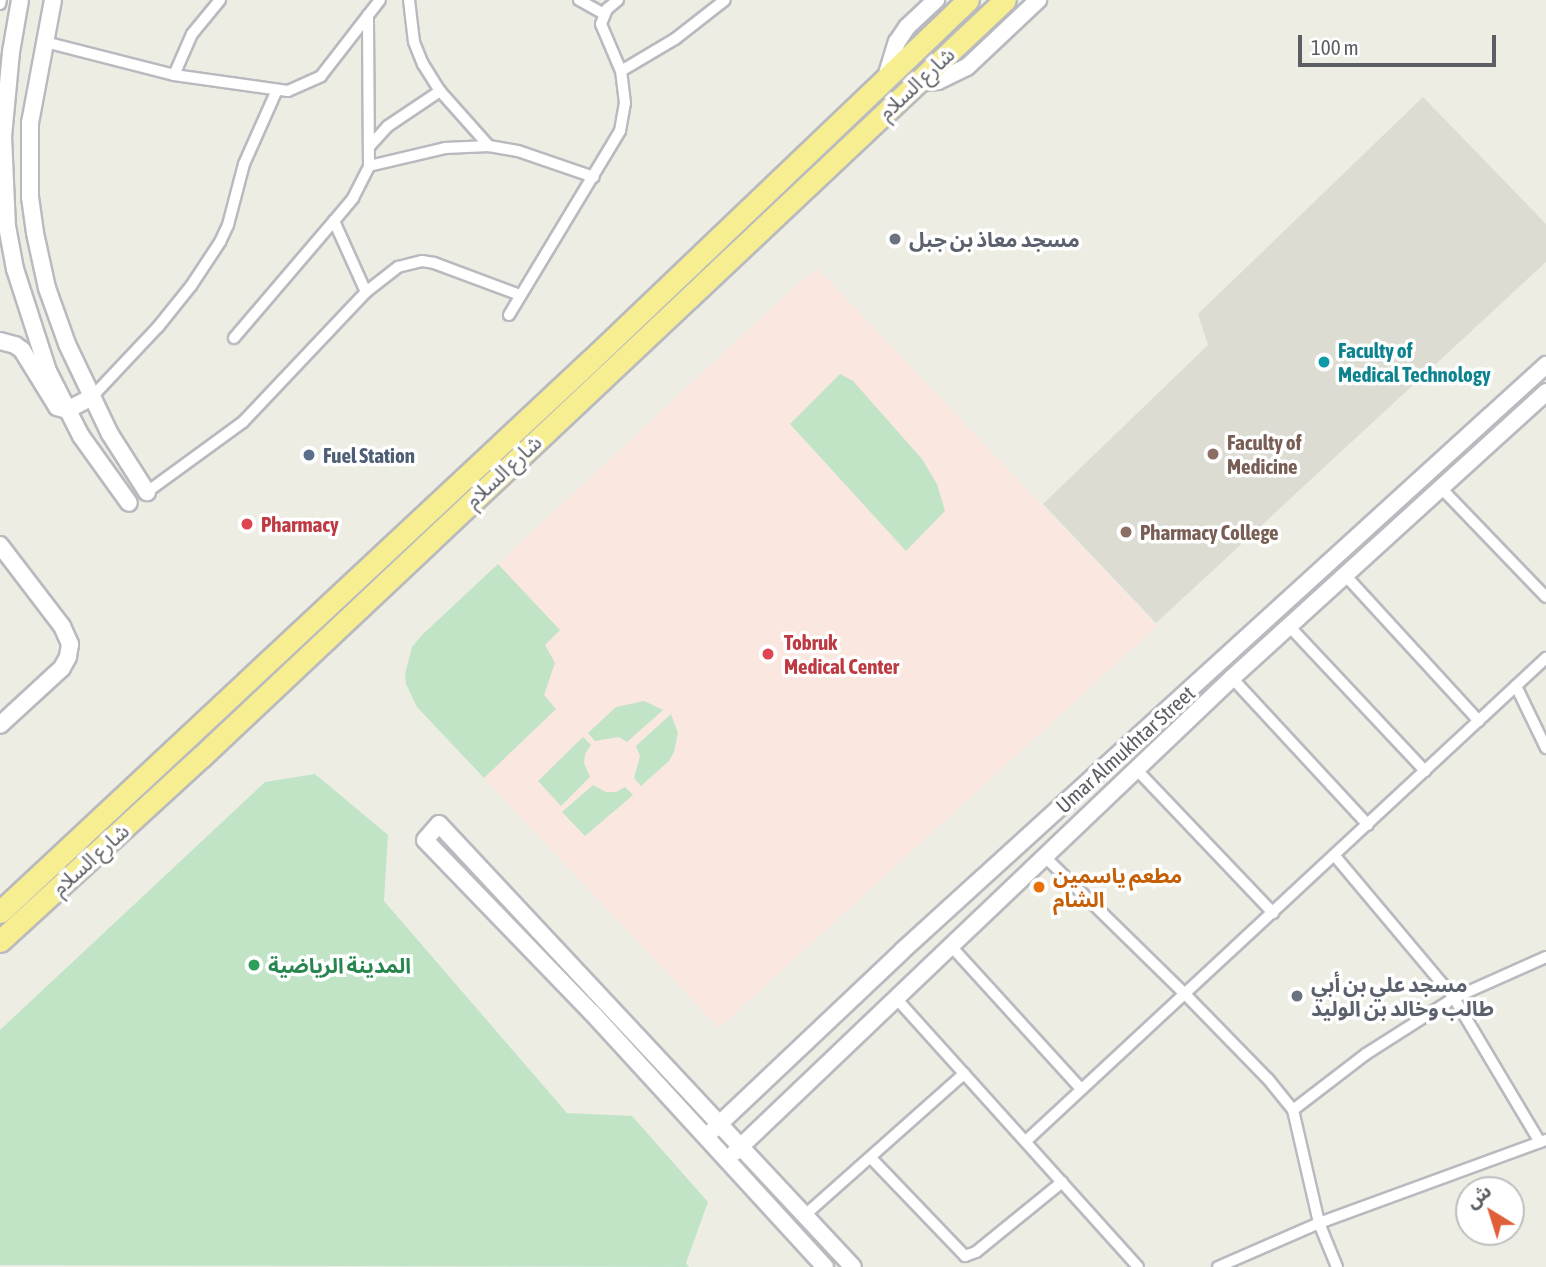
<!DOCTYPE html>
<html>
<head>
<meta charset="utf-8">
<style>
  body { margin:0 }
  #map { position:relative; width:1546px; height:1267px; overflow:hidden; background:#edede4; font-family:"Asap Condensed","Noto Sans Arabic",sans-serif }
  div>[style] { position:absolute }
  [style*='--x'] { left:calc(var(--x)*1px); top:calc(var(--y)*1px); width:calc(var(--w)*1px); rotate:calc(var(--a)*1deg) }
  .education>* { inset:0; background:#dddcd2 }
  .medical>* { inset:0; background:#fae7e0 }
  .green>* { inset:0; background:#c1e4c7 }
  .roads { filter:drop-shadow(2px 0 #b9babf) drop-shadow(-2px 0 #b9babf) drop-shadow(0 2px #b9babf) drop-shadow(0 -2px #b9babf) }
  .street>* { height:10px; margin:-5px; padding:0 5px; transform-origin:5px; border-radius:5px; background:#fff }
  .secondary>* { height:16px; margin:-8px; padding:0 8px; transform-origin:8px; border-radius:8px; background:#fff }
  .highway>* { height:21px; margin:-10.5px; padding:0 10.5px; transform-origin:10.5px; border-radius:10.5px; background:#f7ed91 }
  .dots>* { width:19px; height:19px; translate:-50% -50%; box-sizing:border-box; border:4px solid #fff; border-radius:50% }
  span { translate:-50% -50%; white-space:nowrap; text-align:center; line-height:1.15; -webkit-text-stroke:7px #fff; paint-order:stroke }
  .street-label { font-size:21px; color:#5c5e63 }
  .worship-label { font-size:21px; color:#5b616d; font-weight:700 }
  .left { translate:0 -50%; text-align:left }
  .culture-label { font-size:21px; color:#0d838f; font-weight:700 }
  .education-label { font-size:21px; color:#785e54; font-weight:700 }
  .service-label { font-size:21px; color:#4e5e75; font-weight:700 }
  .health-label { font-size:21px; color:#be3a42; font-weight:700 }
  .food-label { font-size:21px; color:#c56008; font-weight:700 }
  .leisure-label { font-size:21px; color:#27864d; font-weight:700 }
  .north { position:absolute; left:1455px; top:1176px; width:70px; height:70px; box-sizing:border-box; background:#fff; border:2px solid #bebfc1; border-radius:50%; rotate:322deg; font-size:19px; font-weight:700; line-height:28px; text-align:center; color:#5c5e63 }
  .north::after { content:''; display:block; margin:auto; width:24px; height:32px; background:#df5f38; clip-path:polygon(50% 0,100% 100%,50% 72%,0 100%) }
  .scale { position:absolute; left:1298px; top:35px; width:198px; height:32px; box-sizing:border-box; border:4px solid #5c5e63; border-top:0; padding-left:9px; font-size:21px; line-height:24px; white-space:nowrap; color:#5c5e63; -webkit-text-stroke:5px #fff; paint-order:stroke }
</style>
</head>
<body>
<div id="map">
  <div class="education">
    <div style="clip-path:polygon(1423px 97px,1546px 224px,1546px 262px,1156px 623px,1043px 504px,1208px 345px,1198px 314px)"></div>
  </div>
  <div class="medical">
    <div style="clip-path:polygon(818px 269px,1157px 626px,719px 1028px,417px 707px,406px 684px,407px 661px,422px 635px,797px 284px)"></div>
  </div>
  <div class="green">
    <div style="clip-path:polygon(840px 374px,853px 381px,922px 459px,937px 484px,945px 511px,906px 551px,790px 424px)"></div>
    <div style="clip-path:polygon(498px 564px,560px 630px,545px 645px,555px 663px,544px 695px,556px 709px,484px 778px,417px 707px,406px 684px,405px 674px,412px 647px,422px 635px)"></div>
    <div style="clip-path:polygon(644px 701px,663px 710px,627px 742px,619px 737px,595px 741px,588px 733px,616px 707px)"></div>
    <div style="clip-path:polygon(671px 714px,678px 733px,674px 752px,669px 761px,641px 786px,634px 778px,640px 756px,636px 746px)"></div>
    <div style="clip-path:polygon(583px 737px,591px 745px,585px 754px,584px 763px,590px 777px,561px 806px,538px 781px)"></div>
    <div style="clip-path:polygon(315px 774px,388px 835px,384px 901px,567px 1113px,632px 1116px,708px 1202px,686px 1263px,689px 1267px,0 1265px,0 1030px,265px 782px)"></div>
    <div style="clip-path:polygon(593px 785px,606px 792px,616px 792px,625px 787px,633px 795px,585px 836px,562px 812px)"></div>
  </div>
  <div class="roads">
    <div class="street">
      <div style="--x:409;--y:0;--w:42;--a:83.2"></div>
      <div style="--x:414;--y:42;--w:24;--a:68"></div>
      <div style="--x:423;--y:64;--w:32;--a:58"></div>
      <div style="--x:440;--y:91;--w:74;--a:48.3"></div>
      <div style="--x:579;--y:0;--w:29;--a:29"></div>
      <div style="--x:0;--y:4;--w:4;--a:-76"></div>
      <div style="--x:45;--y:42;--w:133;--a:14.3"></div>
      <div style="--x:174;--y:75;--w:115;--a:8"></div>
      <div style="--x:288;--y:91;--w:36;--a:-24"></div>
      <div style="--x:321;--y:76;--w:96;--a:-52.2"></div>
      <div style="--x:621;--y:71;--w:63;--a:-30.7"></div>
      <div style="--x:675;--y:39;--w:63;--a:-38"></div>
      <div style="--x:174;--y:75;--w:45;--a:-66.3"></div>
      <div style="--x:192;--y:34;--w:44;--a:-50.5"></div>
      <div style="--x:369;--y:147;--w:28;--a:-48"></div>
      <div style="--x:388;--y:126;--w:63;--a:-33.9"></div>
      <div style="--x:369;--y:166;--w:78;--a:-13.3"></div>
      <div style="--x:445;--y:148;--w:44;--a:-2.6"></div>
      <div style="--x:489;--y:146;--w:29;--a:10"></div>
      <div style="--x:518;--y:151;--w:80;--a:18.9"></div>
      <div style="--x:366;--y:292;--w:78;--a:-114.3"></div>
      <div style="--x:334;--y:221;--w:30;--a:-50"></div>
      <div style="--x:353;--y:198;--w:36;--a:-63"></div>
      <div style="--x:369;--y:166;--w:151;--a:-90.4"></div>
      <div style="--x:509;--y:315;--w:215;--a:-58.9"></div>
      <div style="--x:620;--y:131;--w:28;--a:-80"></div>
      <div style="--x:625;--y:103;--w:32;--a:-97"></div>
      <div style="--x:621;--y:71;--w:51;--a:-113.1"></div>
      <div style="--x:601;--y:24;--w:16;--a:-68"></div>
      <div style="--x:607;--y:9;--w:14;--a:-39"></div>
      <div style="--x:234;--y:338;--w:154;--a:-49.5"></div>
      <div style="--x:91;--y:398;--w:98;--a:-46.7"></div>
      <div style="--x:158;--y:327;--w:53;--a:-51.2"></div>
      <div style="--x:191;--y:286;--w:53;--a:-56.6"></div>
      <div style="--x:220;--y:242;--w:19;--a:-65"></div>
      <div style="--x:228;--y:225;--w:63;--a:-75.3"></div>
      <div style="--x:244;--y:164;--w:79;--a:-66"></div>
      <div style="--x:1441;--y:488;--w:151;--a:46.1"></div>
      <div style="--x:147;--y:492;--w:119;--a:-36.1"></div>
      <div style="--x:243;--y:422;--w:179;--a:-46.6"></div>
      <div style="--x:366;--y:292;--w:41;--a:-38"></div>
      <div style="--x:398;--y:267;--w:25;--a:-14"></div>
      <div style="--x:422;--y:261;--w:12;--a:9"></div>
      <div style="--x:434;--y:263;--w:92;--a:20.4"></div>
      <div style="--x:1345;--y:575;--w:198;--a:47.5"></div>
      <div style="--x:1289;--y:626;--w:199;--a:46.8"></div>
      <div style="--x:1232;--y:678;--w:200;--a:47.2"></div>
      <div style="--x:1516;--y:686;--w:69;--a:64.2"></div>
      <div style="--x:1136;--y:769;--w:199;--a:46.4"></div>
      <div style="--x:1044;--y:856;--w:196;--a:44.4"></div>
      <div style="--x:1184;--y:993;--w:120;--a:45.7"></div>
      <div style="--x:1268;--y:1079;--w:40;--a:51"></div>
      <div style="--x:1293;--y:1110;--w:116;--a:77"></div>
      <div style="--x:1319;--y:1223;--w:48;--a:67.8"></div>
      <div style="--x:1335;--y:856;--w:185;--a:50"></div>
      <div style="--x:1454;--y:998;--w:168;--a:59.2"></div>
      <div style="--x:950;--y:945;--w:195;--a:47.7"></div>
      <div style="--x:895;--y:997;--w:363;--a:48"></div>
      <div style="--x:1293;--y:1110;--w:92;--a:-37.5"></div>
      <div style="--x:1366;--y:1054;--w:104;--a:-32.5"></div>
      <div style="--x:1454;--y:998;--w:101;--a:-24"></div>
      <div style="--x:1026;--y:1141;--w:710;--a:-42.89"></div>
      <div style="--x:871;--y:1158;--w:136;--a:46.2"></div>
      <div style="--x:965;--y:1256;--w:12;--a:-20"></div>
      <div style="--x:976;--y:1252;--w:111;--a:-39.1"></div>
      <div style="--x:805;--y:1215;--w:213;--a:-41.6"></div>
      <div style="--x:1218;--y:1267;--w:110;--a:-23.5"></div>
      <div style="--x:1319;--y:1223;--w:242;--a:-20.1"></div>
    </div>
    <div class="secondary">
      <div style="--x:20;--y:0;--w:53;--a:99.8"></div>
      <div style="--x:11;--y:52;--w:84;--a:95.4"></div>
      <div style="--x:3;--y:136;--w:90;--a:87.5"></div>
      <div style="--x:7;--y:226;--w:44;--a:79.5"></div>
      <div style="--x:15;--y:269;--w:107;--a:72.1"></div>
      <div style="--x:48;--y:371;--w:73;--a:63.1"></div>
      <div style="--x:81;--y:436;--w:82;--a:54.4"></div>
      <div style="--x:53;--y:0;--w:125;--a:100.6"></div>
      <div style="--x:30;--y:123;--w:74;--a:90"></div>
      <div style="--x:30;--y:197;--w:36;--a:82"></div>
      <div style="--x:35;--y:233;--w:56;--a:77.7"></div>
      <div style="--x:47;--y:288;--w:59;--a:70.3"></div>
      <div style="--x:67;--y:344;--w:100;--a:64.5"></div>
      <div style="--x:110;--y:434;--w:69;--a:57.5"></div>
      <div style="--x:886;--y:77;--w:37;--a:-73"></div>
      <div style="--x:897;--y:42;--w:18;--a:-56"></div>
      <div style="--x:907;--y:27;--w:40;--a:-43"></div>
      <div style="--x:916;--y:83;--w:22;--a:-5"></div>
      <div style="--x:938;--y:81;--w:32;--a:-26"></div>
      <div style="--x:967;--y:67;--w:98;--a:-43.3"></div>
      <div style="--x:0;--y:341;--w:16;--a:15"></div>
      <div style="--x:15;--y:345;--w:9;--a:36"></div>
      <div style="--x:22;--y:350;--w:67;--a:58.4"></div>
      <div style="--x:57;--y:407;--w:10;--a:17"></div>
      <div style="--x:67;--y:410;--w:27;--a:-27"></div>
      <div style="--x:0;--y:545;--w:102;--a:52.6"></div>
      <div style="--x:62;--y:626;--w:20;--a:66"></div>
      <div style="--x:70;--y:644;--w:13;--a:99"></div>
      <div style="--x:68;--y:657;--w:13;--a:119"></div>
      <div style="--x:62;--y:668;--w:84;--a:137.4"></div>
      <div style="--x:713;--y:1130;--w:260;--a:-43.4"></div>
      <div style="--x:902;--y:951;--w:871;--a:-42.3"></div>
      <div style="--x:735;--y:1152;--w:687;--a:-43.64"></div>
      <div style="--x:1232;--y:678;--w:425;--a:-42.3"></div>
      <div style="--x:825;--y:1267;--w:345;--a:-132.5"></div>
      <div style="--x:592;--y:1013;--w:240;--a:-134"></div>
      <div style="--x:425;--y:840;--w:21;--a:-49"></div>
      <div style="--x:439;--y:824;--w:606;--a:46.94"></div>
    </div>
    <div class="highway">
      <div style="--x:0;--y:912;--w:809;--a:-43.05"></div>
      <div style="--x:591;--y:360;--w:521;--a:-43.68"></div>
      <div style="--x:0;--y:941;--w:273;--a:-42.5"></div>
      <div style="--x:201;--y:757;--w:1104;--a:-43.28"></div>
    </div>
  </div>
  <div class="dots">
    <div style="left:895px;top:239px;background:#6b7280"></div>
    <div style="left:1324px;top:362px;background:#0f9aa8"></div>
    <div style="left:1213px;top:454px;background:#8d6e63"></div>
    <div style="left:309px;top:455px;background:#5c6f8a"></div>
    <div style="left:247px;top:524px;background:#e0444e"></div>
    <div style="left:1126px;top:532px;background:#8d6e63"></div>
    <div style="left:768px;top:654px;background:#e0444e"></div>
    <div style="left:1039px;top:887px;background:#e8710a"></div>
    <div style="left:254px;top:965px;background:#2e9e5b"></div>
    <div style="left:1297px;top:996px;background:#6b7280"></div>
  </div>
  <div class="street-label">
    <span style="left:916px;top:83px;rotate:-43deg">شارع السلام</span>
    <span style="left:503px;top:471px;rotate:-43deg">شارع السلام</span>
    <span style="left:1125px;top:749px;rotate:-42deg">Umar Almukhtar Street</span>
    <span style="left:90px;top:859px;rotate:-42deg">شارع السلام</span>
  </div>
  <div class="worship-label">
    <span class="left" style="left:909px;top:239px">مسجد معاذ بن جبل</span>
    <span class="left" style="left:1311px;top:996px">مسجد علي بن أبي<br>طالب وخالد بن الوليد</span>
  </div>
  <div class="culture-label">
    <span class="left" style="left:1338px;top:362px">Faculty of<br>Medical Technology</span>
  </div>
  <div class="education-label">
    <span class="left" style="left:1227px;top:454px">Faculty of<br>Medicine</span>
    <span class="left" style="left:1140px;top:532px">Pharmacy College</span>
  </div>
  <div class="service-label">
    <span class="left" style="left:323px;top:455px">Fuel Station</span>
  </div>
  <div class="health-label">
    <span class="left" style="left:261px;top:524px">Pharmacy</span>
    <span class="left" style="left:784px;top:654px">Tobruk<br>Medical Center</span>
  </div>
  <div class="food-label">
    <span class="left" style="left:1053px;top:887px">مطعم ياسمين<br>الشام</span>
  </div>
  <div class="leisure-label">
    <span class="left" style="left:268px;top:965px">المدينة الرياضية</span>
  </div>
  <div class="north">ش</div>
  <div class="scale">100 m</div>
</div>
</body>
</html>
